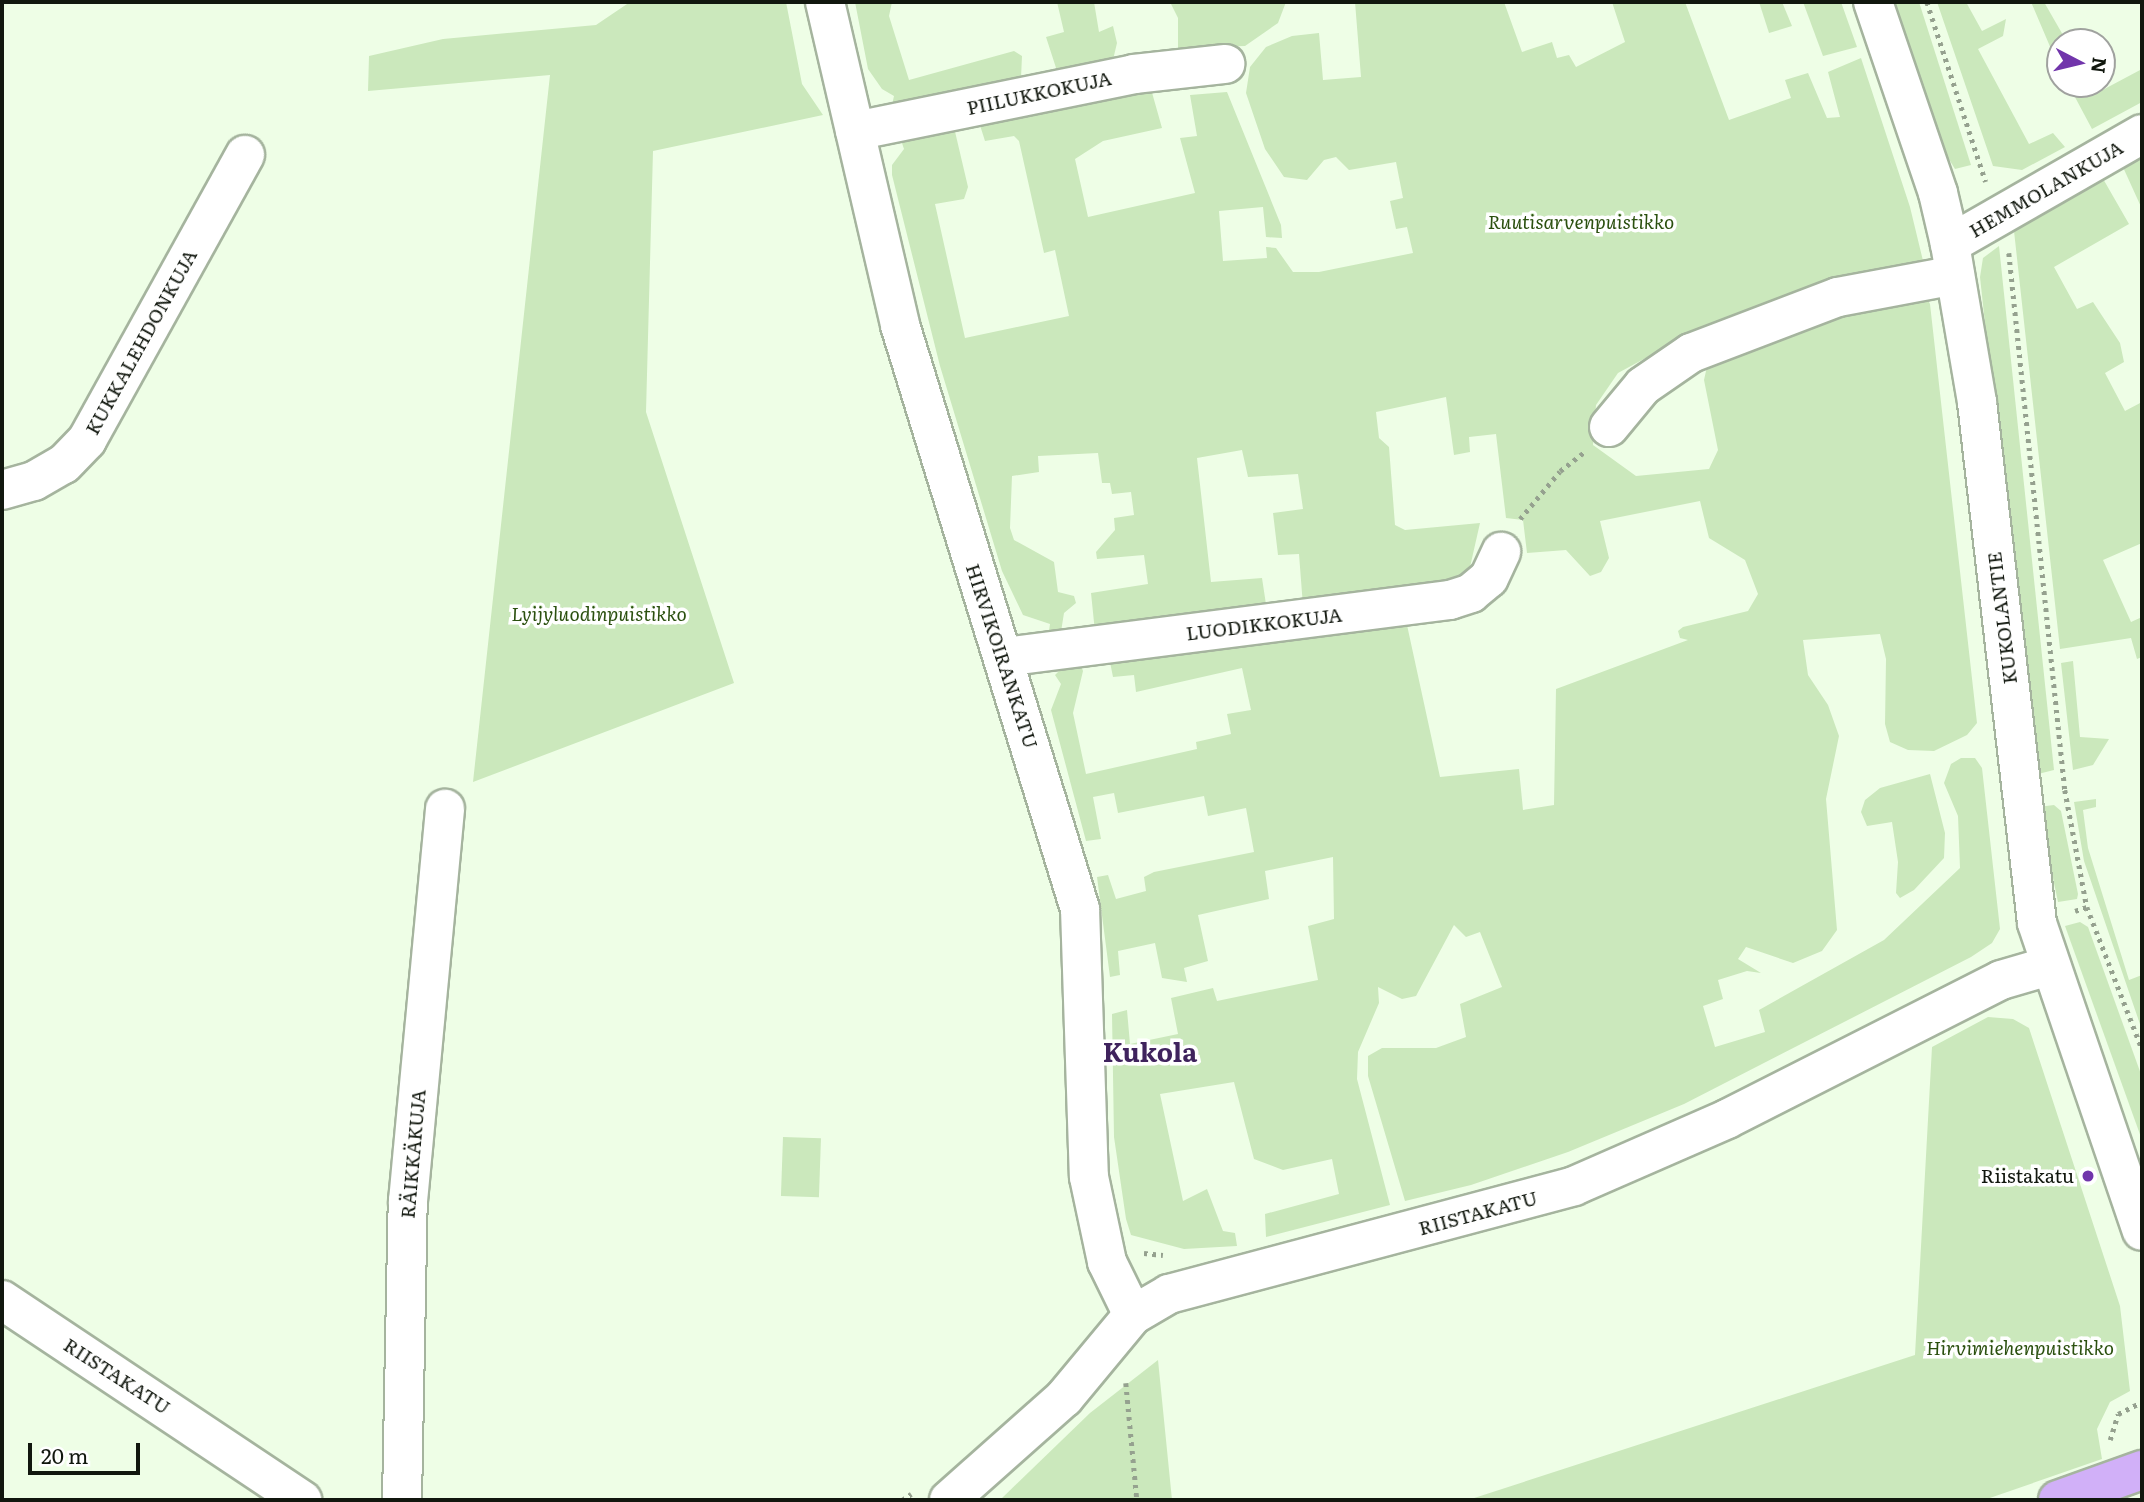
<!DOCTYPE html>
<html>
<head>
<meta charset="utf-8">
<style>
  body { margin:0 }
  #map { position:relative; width:2144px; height:1502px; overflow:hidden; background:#eefee6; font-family:Literata,serif }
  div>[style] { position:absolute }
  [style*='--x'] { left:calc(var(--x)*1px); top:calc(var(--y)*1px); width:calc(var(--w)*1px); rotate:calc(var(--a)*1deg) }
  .green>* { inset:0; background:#cbe8bc; transform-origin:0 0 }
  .path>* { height:4.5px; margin-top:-2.25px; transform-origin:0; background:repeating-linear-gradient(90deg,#95a18f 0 3.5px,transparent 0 8.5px) }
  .roads { filter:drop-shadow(2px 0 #a5b49e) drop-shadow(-2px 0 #a5b49e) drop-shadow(0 2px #a5b49e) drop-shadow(0 -2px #a5b49e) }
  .minor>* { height:38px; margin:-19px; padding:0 19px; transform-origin:19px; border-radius:19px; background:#fff }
  .major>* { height:38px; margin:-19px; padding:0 19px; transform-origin:19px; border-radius:19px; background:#d1b0f8 }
  .dots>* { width:19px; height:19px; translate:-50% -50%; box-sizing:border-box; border:4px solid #fff; border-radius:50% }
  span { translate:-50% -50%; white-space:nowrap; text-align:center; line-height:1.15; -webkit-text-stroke:7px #fff; paint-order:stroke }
  .street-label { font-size:19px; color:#11170e }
  .park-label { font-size:19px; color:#2b500f; font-style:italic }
  .poi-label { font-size:19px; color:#11170e }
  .right { translate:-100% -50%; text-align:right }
  .district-label { font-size:26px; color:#3f235d; font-weight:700 }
  .frame { position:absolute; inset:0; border:4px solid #11170e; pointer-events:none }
  .north { position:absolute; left:2046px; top:28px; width:70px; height:70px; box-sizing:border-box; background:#fff; border:2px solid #a0a29f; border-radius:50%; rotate:97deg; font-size:19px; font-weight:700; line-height:28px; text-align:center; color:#11170e }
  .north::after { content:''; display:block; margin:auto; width:24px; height:32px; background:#7135ab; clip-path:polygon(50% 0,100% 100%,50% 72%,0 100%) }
  .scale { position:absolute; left:28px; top:1443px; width:112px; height:32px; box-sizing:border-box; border:4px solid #11170e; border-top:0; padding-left:9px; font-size:21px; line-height:24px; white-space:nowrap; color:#11170e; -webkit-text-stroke:5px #fff; paint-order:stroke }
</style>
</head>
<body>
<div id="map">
  <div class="green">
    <div style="clip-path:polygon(630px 2px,786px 2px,802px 84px,823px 115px,653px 151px,646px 412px,734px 683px,473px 782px,550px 75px,368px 91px,369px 56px,443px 39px,596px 25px)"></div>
    <div style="clip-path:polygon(855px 2px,892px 2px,889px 16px,909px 80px,1014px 51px,1022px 56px,1021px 78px,892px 105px,894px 96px,882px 89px,868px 69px)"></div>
    <div style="clip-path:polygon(1057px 2px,1094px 2px,1099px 32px,1113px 26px,1117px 43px,1112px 64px,1058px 74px,1046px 37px,1064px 32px)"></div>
    <div style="clip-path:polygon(1170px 2px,1286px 2px,1278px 23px,1245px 46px,1178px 48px,1178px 18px)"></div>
    <div style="clip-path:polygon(1355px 2px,1504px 2px,1522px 52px,1552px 42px,1557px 58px,1569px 55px,1576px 67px,1625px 42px,1612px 2px,1685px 2px,1729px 120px,1791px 98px,1785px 80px,1808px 73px,1827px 118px,1840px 117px,1828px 72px,1861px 58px,1910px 207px,1925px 269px,1653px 354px,1618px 373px,1596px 405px,1593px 445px,1636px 476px,1709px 469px,1718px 450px,1704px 380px,1708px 362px,1772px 330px,1925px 295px,1930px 304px,1977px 723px,1967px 735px,1934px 751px,1908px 750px,1890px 742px,1885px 724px,1886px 659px,1880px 634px,1803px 640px,1808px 675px,1828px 705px,1839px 736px,1826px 799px,1837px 930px,1822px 951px,1793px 963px,1746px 947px,1738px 959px,1761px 973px,1747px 971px,1718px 980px,1723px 999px,1703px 1006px,1715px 1047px,1765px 1032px,1759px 1010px,1884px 940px,1960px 868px,1958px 816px,1944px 783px,1951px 764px,1961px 758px,1975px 758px,1982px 768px,2000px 929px,1992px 943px,1971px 957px,1684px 1104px,1568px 1152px,1471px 1185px,1405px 1201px,1368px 1076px,1368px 1056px,1382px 1048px,1436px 1048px,1466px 1037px,1460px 1004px,1502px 987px,1480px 932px,1466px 937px,1454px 925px,1416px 996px,1402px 999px,1378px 987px,1379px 1003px,1358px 1052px,1357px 1079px,1390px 1205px,1266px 1237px,1265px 1214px,1339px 1194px,1332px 1159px,1283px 1170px,1254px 1159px,1234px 1082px,1160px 1094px,1183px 1201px,1207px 1189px,1223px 1231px,1235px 1233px,1237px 1246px,1184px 1249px,1131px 1235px,1126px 1219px,1114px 1137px,1112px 1014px,1127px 1010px,1130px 1044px,1178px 1034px,1171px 998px,1213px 988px,1217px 1001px,1318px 980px,1308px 926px,1334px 919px,1333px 857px,1265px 871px,1269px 899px,1198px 915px,1208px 961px,1184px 968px,1187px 982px,1162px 978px,1155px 943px,1118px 951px,1120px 975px,1110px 977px,1097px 877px,1108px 875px,1116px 899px,1146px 891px,1144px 877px,1154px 872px,1254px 852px,1246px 808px,1208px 816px,1204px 796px,1118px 813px,1114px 793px,1093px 797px,1101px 839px,1086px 841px,1051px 710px,1061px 684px,1055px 675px,1066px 664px,1080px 663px,1083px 671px,1073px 713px,1086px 774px,1197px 749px,1196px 742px,1231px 734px,1227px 714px,1251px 710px,1242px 668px,1136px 692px,1134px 675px,1113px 677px,1109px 657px,1400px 620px,1407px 625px,1440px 777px,1519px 769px,1523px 810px,1554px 805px,1556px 689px,1688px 640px,1680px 638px,1678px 631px,1683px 627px,1748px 611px,1758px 594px,1745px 560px,1709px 538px,1700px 501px,1600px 521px,1609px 558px,1601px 572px,1590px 576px,1566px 550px,1527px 553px,1523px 520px,1506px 518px,1496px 434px,1469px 437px,1470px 452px,1454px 455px,1446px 397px,1376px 412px,1379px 438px,1389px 447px,1395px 525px,1405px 530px,1480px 523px,1468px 576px,1449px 587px,1303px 606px,1299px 554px,1278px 555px,1273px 513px,1303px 509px,1298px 474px,1248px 477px,1242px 450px,1197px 458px,1211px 582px,1262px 578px,1267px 611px,1095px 632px,1091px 593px,1148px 584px,1144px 555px,1097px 559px,1096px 552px,1115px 530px,1114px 518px,1134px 515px,1131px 492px,1112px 494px,1110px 483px,1102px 483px,1098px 453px,1038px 456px,1039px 472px,1012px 476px,1010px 528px,1014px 540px,1054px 562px,1058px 592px,1074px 596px,1076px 603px,1064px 613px,1060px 638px,1048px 638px,1050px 624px,1023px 615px,1002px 571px,940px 366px,892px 175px,892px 165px,904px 149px,900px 137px,953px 123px,968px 187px,964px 199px,935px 204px,965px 338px,1069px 316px,1055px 250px,1044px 253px,1019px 141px,1014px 136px,985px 141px,978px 119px,1151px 89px,1162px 128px,1103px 141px,1075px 159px,1088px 217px,1195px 193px,1180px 138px,1197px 136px,1190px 95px,1227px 92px,1281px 225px,1282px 238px,1266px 237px,1263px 207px,1219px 211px,1223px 261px,1267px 258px,1266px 247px,1276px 248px,1293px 272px,1319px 272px,1413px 253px,1407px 227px,1396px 229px,1390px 201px,1403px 198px,1396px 162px,1349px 170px,1336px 157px,1324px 160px,1307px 180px,1284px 177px,1265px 149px,1246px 93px,1250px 67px,1266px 47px,1292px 36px,1319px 33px,1323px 80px,1361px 77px)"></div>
    <div style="clip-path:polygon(1759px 2px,1782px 2px,1792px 26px,1769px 33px)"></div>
    <div style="clip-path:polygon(1803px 2px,1841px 2px,1857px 47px,1823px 56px)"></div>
    <div style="clip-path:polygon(1895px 2px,1919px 2px,1971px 165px,1955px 169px,1947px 156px)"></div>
    <div style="clip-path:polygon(1937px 2px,1966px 2px,1982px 31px,2006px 19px,2003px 36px,1978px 49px,2029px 144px,2053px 133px,2065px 147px,2022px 170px,1993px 166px)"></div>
    <div style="clip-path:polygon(2031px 2px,2044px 2px,2067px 42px,2060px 42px,2060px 70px)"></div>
    <div style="clip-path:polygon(2142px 69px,2142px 102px,2092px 129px,2068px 84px,2090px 84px,2095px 94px)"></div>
    <div style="clip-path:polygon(2142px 154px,2142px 209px,2122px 165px)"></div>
    <div style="clip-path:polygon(2102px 177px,2129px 224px,2054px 267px,2077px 309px,2093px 302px,2120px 343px,2124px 362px,2105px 373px,2125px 411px,2142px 402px,2142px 543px,2103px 560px,2131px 622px,2142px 617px,2142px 657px,2137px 659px,2131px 638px,2060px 649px,2014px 231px,2015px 226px)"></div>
    <div style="clip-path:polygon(1999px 246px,2054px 770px,2034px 775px,1980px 277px,1983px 258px)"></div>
    <div style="clip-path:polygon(2073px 661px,2080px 737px,2109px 739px,2093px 765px,2073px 770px,2061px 663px)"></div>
    <div style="clip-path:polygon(1930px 774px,1945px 833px,1944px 858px,1914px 890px,1900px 898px,1896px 893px,1898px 862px,1892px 822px,1867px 826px,1861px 812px,1865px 800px,1880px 788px)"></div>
    <div style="clip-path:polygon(2096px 799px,2096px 807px,2083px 810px,2088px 848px,2129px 980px,2142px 975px,2142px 1030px,2084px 861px,2074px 802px)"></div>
    <div style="clip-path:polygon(2054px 805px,2061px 811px,2078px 894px,2077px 899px,2058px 902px,2038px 807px)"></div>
    <div style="clip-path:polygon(2080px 922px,2088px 927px,2142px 1077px,2142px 1140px,2065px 926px)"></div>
    <div style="clip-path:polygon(1988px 1017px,2013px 1019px,2029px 1028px,2120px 1306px,2130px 1391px,2110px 1402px,2097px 1429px,2102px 1459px,1984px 1500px,1468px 1500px,1915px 1355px,1932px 1047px)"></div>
    <div style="left:783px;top:1137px;width:38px;height:59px;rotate:2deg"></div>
    <div style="clip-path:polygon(1158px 1360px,1172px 1500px,1000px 1500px,1090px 1413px)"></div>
  </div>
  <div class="path">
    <div style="--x:1927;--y:2;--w:189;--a:71.9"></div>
    <div style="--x:2009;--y:253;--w:540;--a:84.05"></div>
    <div style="--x:2065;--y:790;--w:119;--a:79.4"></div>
    <div style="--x:2087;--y:907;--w:152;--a:68.8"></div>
    <div style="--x:1520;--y:519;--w:62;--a:-50.2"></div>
    <div style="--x:1560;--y:471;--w:31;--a:-38"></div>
    <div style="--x:2075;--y:911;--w:13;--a:-18"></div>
    <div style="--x:1144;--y:1253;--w:19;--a:6"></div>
    <div style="--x:1126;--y:1383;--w:118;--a:84.6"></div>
    <div style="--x:2110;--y:1440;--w:27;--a:-73"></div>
    <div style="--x:2118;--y:1414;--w:27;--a:-27"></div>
    <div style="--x:902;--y:1500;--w:11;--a:-34"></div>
  </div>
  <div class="roads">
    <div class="minor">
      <div style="--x:825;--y:2;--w:332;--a:76.9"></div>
      <div style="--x:900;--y:325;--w:611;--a:72.87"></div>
      <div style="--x:1080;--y:909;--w:268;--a:88.1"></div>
      <div style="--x:1089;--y:1177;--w:87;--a:78"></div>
      <div style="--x:1107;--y:1262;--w:59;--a:63.9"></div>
      <div style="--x:1873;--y:2;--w:202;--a:71.2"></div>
      <div style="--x:1938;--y:193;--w:52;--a:76.8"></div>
      <div style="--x:1950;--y:244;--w:160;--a:80.3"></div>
      <div style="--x:1977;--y:402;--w:524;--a:83.43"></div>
      <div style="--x:2037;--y:923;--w:325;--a:71.2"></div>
      <div style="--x:855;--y:131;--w:285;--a:-11.5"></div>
      <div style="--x:1134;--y:74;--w:92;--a:-6.3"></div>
      <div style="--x:1950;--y:244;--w:221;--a:-29.8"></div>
      <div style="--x:1609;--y:427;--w:53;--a:-50.3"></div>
      <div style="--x:1643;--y:386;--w:58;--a:-34.5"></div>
      <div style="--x:1691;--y:353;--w:157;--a:-20.9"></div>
      <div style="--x:1838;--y:297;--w:119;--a:-10.6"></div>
      <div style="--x:2;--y:490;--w:33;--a:-16"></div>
      <div style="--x:34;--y:481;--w:34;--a:-30"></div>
      <div style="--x:64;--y:464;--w:33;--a:-46"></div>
      <div style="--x:87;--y:440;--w:326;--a:-61"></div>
      <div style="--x:1004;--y:657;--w:450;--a:-7.3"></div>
      <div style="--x:1450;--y:600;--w:22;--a:-18"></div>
      <div style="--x:1471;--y:593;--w:23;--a:-40"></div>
      <div style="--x:1489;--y:578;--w:29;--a:-65"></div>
      <div style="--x:2;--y:1300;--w:361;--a:33.7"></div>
      <div style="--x:402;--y:1500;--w:299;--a:-88.9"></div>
      <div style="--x:408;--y:1201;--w:394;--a:-84.6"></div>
      <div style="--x:949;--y:1500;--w:154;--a:-41.6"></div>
      <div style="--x:1064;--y:1398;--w:108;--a:-50.3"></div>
      <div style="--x:1133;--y:1315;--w:42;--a:-30.3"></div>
      <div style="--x:1169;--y:1294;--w:419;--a:-14.9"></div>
      <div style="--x:1574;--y:1186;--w:167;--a:-23.6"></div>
      <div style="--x:1727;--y:1119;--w:307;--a:-26.9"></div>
      <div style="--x:2001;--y:980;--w:50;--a:-16.3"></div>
    </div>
    <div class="major">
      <div style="--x:2058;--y:1500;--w:89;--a:-19.7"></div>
    </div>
  </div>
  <div class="dots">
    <div style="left:2088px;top:1176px;background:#7135ab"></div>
  </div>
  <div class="street-label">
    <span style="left:1039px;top:93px;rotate:-12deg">PIILUKKOKUJA</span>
    <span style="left:2046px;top:189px;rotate:-30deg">HEMMOLANKUJA</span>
    <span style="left:141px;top:342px;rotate:-61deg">KUKKALEHDONKUJA</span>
    <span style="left:2002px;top:618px;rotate:-97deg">KUKOLANTIE</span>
    <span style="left:1264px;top:624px;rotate:-7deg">LUODIKKOKUJA</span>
    <span style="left:1002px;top:656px;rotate:72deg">HIRVIKOIRANKATU</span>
    <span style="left:413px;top:1154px;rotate:-85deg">RÄIKKÄKUJA</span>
    <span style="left:1478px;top:1213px;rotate:-15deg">RIISTAKATU</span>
    <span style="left:117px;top:1376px;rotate:33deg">RIISTAKATU</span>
  </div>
  <div class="park-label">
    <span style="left:1581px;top:222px">Ruutisarvenpuistikko</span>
    <span style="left:599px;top:614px">Lyijyluodinpuistikko</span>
    <span style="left:2020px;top:1348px">Hirvimiehenpuistikko</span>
  </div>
  <div class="poi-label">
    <span class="right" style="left:2074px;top:1176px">Riistakatu</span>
  </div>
  <div class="district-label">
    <span style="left:1150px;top:1051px">Kukola</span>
  </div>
  <div class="frame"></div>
  <div class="north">N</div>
  <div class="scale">20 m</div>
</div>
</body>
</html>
